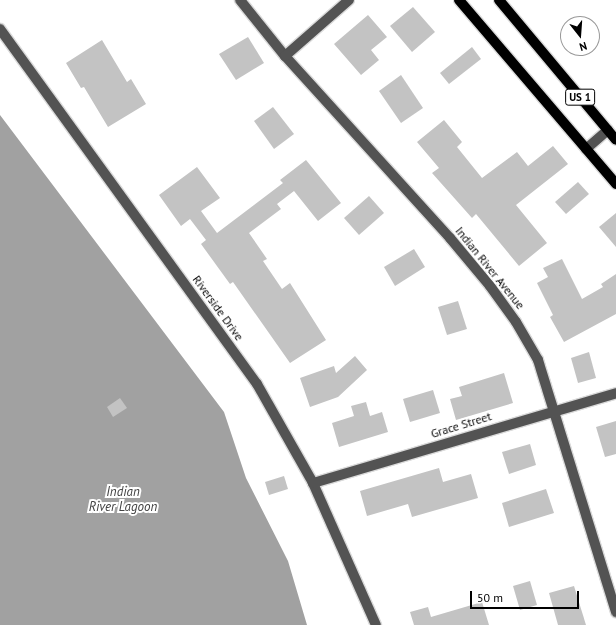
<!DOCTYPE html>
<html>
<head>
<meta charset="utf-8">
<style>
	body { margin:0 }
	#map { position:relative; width:616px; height:625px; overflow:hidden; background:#fff; font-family:"PT Sans",sans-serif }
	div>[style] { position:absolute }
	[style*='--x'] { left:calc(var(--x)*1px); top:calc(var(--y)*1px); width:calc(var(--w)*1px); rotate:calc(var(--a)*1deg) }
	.water>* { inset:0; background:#a1a1a1 }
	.building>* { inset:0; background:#c3c3c3 }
	.roads { filter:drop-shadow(1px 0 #dbdbdb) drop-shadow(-1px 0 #dbdbdb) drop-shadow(0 1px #dbdbdb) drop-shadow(0 -1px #dbdbdb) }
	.minor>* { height:10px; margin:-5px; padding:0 5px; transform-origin:5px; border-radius:5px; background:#535353 }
	.major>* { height:10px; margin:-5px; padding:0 5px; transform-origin:5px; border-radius:5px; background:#000 }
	span { translate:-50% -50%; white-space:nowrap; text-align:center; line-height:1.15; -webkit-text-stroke:4px #fff; paint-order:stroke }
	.shield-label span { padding:1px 3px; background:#fff; border:1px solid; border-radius:3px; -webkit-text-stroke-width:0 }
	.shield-label { font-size:11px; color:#000; font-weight:700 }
	.street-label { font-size:12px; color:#000 }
	.water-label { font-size:13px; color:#424242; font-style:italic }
	.north { position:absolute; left:560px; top:16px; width:40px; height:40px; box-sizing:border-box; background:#fff; border:1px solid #999; border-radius:50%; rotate:163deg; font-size:11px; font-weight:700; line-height:16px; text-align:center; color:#000 }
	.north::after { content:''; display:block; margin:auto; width:14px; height:18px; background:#000; clip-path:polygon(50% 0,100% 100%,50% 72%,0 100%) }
	.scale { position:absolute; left:470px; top:591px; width:109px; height:18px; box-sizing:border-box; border:2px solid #000; border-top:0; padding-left:5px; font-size:12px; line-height:14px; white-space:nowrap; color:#000; -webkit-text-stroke:3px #fff; paint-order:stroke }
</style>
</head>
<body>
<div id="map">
	<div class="water">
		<i style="clip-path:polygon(0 115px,224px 412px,246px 478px,288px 561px,307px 625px,0 625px)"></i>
	</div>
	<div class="building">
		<i style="clip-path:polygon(413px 7px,435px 32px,412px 52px,390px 26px)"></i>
		<i style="clip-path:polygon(368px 15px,387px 37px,371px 50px,379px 60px,361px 75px,334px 44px)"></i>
		<i style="clip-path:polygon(248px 37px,264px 63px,236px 80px,219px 54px)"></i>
		<i style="clip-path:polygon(102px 40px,127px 82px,131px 79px,146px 104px,108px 127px,84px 87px,81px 88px,66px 63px)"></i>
		<i style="clip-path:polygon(472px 47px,481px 59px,449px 84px,440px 73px)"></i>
		<i style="clip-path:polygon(401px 75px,423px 108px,401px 123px,379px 91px)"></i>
		<i style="clip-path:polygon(273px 107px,294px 134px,274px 149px,254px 121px)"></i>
		<i style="clip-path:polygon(444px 120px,462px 142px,457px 147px,482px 178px,517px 152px,528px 166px,553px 146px,568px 164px,516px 205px,547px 243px,519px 266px,476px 214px,472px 218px,432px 173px,439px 168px,417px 142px)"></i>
		<i style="clip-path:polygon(306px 160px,341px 203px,318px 221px,294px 191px,277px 204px,281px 209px,249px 233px,267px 259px,263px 261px,282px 289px,290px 283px,326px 340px,290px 363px,233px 282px,230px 284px,201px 244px,206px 240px,190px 219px,181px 226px,159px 195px,197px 167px,220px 198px,201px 211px,217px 233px,283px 183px,280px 180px)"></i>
		<i style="clip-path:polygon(578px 182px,589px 194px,566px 214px,555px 202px)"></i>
		<i style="clip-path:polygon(369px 196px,384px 213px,359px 235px,344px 218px)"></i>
		<i style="clip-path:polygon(616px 213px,616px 247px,599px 227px)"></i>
		<i style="clip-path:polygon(414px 249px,425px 267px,395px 286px,384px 267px)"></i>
		<i style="clip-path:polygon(562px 259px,582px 299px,603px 287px,601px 284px,616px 274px,616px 314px,564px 342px,550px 317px,553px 315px,537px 283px,548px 277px,543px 268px)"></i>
		<i style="clip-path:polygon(458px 301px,467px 329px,447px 335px,438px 307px)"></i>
		<i style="clip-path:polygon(589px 352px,596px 378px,578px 383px,571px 358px)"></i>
		<i style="clip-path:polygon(355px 356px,367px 370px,338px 397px,310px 407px,300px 378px,334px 366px,336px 373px)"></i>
		<i style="clip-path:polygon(504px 373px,513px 403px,456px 420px,450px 399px,462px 396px,459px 387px)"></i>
		<i style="clip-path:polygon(433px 390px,440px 413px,410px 422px,403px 399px)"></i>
		<i style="clip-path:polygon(120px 398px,127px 408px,113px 417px,107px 407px)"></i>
		<i style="clip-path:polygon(366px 402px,370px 416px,382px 412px,388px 432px,339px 447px,332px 423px,354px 416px,351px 406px)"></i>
		<i style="clip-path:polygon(616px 421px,616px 454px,605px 457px,596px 427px)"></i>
		<i style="clip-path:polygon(530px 444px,536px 465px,509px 474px,502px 452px)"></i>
		<i style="clip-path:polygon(439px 468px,443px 482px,471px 474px,478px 498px,412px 517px,408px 504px,367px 516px,360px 491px)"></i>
		<i style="clip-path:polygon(284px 476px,288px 489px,269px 495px,265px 482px)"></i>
		<i style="clip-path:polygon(546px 489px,554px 513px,509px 527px,502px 503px)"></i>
		<i style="clip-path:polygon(530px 581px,537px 605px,520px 610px,513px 586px)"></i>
		<i style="clip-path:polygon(574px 586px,586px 625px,558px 625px,549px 593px)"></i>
		<i style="clip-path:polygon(482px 602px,489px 625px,414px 625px,410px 612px,428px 607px,431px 617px)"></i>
	</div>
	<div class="roads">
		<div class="minor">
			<i style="--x:240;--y:0;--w:72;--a:51.2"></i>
			<i style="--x:285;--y:56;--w:246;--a:47.8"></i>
			<i style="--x:450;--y:238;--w:62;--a:50.2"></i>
			<i style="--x:490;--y:286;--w:44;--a:54.2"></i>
			<i style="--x:516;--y:322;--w:44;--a:59.9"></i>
			<i style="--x:538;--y:360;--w:264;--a:72.8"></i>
			<i style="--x:0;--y:29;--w:438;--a:54.1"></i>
			<i style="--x:257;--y:384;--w:114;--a:60.5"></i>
			<i style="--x:313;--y:483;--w:155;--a:66.1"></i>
			<i style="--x:285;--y:56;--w:85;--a:-41.2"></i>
			<i style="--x:586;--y:149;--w:29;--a:-41"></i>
			<i style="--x:313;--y:483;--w:316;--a:-16.5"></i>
		</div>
		<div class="major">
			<i style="--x:459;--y:0;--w:242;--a:49.5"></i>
			<i style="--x:499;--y:0;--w:182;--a:50.1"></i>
		</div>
	</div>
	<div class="shield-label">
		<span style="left:580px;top:97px">US 1</span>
	</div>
	<div class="street-label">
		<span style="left:490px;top:268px;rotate:51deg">Indian River Avenue</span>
		<span style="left:218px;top:308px;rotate:54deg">Riverside Drive</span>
		<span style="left:461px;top:425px;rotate:-17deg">Grace Street</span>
	</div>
	<div class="water-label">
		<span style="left:123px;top:500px">Indian<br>River Lagoon</span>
	</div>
	<div class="north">N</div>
	<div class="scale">50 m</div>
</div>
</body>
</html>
